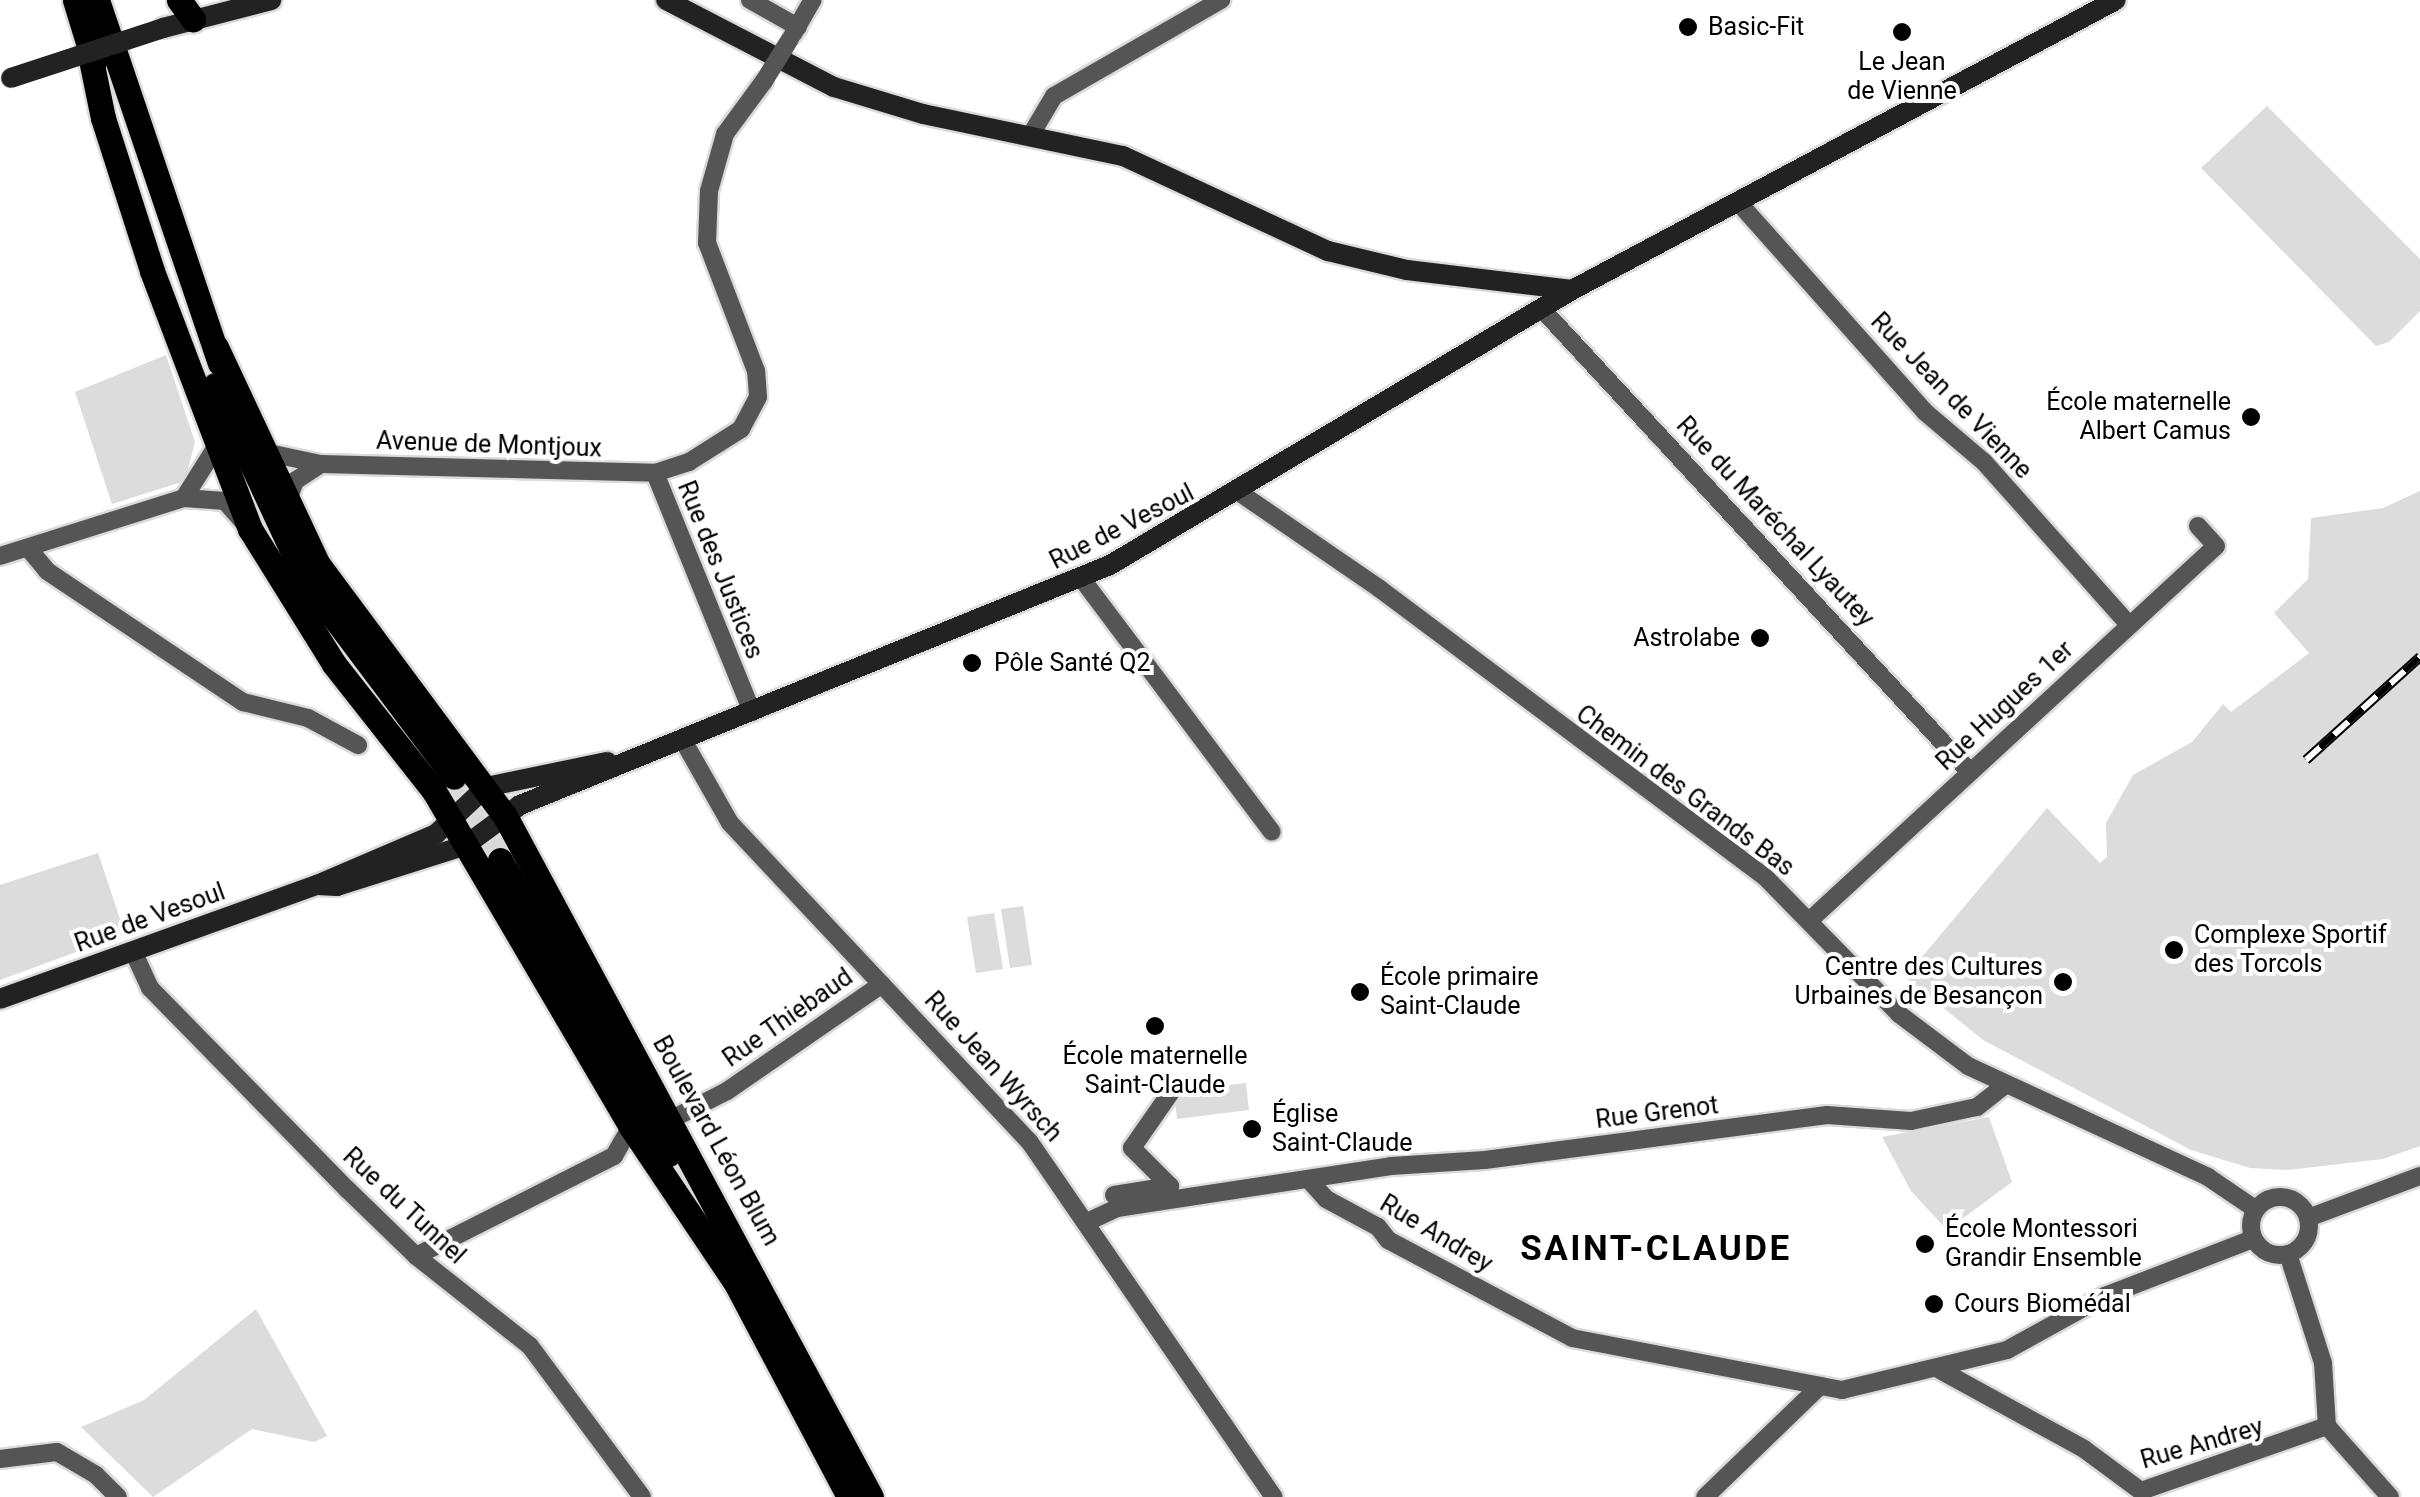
<!DOCTYPE html>
<html>
<head>
<meta charset="utf-8">
<style>
	body { margin:0 }
	#map { position:relative; width:2420px; height:1497px; overflow:hidden; background:#fff; font-family:Roboto,sans-serif }
	div>[style] { position:absolute }
	[style*='--x'] { left:calc(var(--x)*1px); top:calc(var(--y)*1px); width:calc(var(--w)*1px); rotate:calc(var(--a)*1deg) }
	.green>* { inset:0; background:#dcdcdc }
	.primary-tunnel>* { height:25px; margin-top:-12.5px; transform-origin:0; background:repeating-linear-gradient(90deg,#d9d9d9 0 25px,transparent 0 37px) }
	.roads { filter:drop-shadow(2px 0 #dbdbdb) drop-shadow(-2px 0 #dbdbdb) drop-shadow(0 2px #dbdbdb) drop-shadow(0 -2px #dbdbdb) }
	.street>* { height:18px; margin:-9px; padding:0 9px; transform-origin:9px; border-radius:9px; background:#555 }
	.street>.ring { margin:-9px; padding:0; box-sizing:content-box; background:none; border:18px solid #555; border-radius:50% }
	.secondary>* { height:20px; margin:-10px; padding:0 10px; transform-origin:10px; border-radius:10px; background:#222 }
	.primary>* { height:25px; margin:-12.5px; padding:0 12.5px; transform-origin:12.5px; border-radius:12.5px; background:#000 }
	.rail>* { height:10px; margin-top:-5px; transform-origin:0; background:repeating-linear-gradient(90deg,#fff 0 19px,#000 0 38px); box-sizing:border-box; border-block:2px solid #000 }
	.street-bridge>* { height:18px; margin:-9px; padding:0 9px; transform-origin:9px; border-radius:9px; background:#555 }
	.secondary-bridge>* { height:20px; margin:-10px; padding:0 10px; transform-origin:10px; border-radius:10px; background:#222 }
	.dots>* { width:28px; height:28px; translate:-50% -50%; box-sizing:border-box; border:5px solid #fff; border-radius:50% }
	span { translate:-50% -50%; white-space:nowrap; text-align:center; line-height:1.15; -webkit-text-stroke:8px #fff; paint-order:stroke }
	.poi-label { font-size:25px; color:#000 }
	.left { translate:0 -50%; text-align:left }
	.right { translate:-100% -50%; text-align:right }
	.street-label { font-size:25px; color:#000 }
	.district-label { font-size:35px; color:#000; font-weight:700; letter-spacing:2.5px }
</style>
</head>
<body>
<div id="map">
	<div class="green">
		<i style="clip-path:polygon(2267px 106px,2420px 259px,2420px 311px,2389px 342px,2376px 346px,2201px 168px)"></i>
		<i style="clip-path:polygon(166px 355px,195px 442px,185px 481px,112px 504px,75px 392px)"></i>
		<i style="clip-path:polygon(2420px 491px,2420px 1146px,2383px 1159px,2288px 1170px,2250px 1168px,2191px 1150px,1983px 1040px,1905px 977px,2047px 808px,2100px 863px,2107px 857px,2106px 823px,2133px 775px,2192px 742px,2223px 704px,2231px 712px,2309px 653px,2274px 613px,2308px 579px,2311px 518px,2383px 508px)"></i>
		<i style="clip-path:polygon(98px 853px,125px 934px,0 980px,0 885px)"></i>
		<i style="clip-path:polygon(1023px 906px,1032px 965px,1010px 968px,1001px 909px)"></i>
		<i style="clip-path:polygon(994px 913px,1003px 969px,976px 973px,967px 917px)"></i>
		<i style="clip-path:polygon(1246px 1083px,1249px 1110px,1177px 1119px,1174px 1094px,1219px 1087px,1220px 1094px,1229px 1092px,1229px 1085px)"></i>
		<i style="clip-path:polygon(1989px 1117px,2012px 1182px,1947px 1230px,1911px 1191px,1882px 1137px)"></i>
		<i style="clip-path:polygon(256px 1309px,327px 1436px,314px 1442px,252px 1429px,153px 1497px,81px 1427px,144px 1400px)"></i>
	</div>
	<div class="primary-tunnel">
		<i style="--x:454;--y:777;--w:95;--a:61"></i>
	</div>
	<div class="roads">
		<div class="street">
			<i style="--x:750;--y:0;--w:55;--a:29.4"></i>
			<i style="--x:793;--y:34;--w:39;--a:-60"></i>
			<i style="--x:1032;--y:133;--w:43;--a:-59.3"></i>
			<i style="--x:1054;--y:96;--w:193;--a:-29.9"></i>
			<i style="--x:1738;--y:202;--w:281;--a:48.3"></i>
			<i style="--x:1925;--y:412;--w:77;--a:40.3"></i>
			<i style="--x:1984;--y:462;--w:218;--a:48.3"></i>
			<i style="--x:1541;--y:308;--w:632;--a:47.24"></i>
			<i style="--x:216;--y:447;--w:60;--a:122.1"></i>
			<i style="--x:184;--y:498;--w:41;--a:4.2"></i>
			<i style="--x:225;--y:501;--w:28;--a:49"></i>
			<i style="--x:264;--y:452;--w:58;--a:11.9"></i>
			<i style="--x:321;--y:464;--w:31;--a:147"></i>
			<i style="--x:295;--y:481;--w:27;--a:110"></i>
			<i style="--x:321;--y:464;--w:334;--a:1.5"></i>
			<i style="--x:655;--y:473;--w:36;--a:-18"></i>
			<i style="--x:689;--y:462;--w:62;--a:-32.4"></i>
			<i style="--x:741;--y:429;--w:36;--a:-62"></i>
			<i style="--x:758;--y:397;--w:26;--a:-94"></i>
			<i style="--x:756;--y:371;--w:137;--a:-110.9"></i>
			<i style="--x:707;--y:243;--w:52;--a:-87.8"></i>
			<i style="--x:709;--y:191;--w:59;--a:-74.3"></i>
			<i style="--x:725;--y:134;--w:66;--a:-53.7"></i>
			<i style="--x:655;--y:473;--w:258;--a:67.9"></i>
			<i style="--x:1240;--y:493;--w:170;--a:34.4"></i>
			<i style="--x:1380;--y:589;--w:482;--a:36.8"></i>
			<i style="--x:1766;--y:878;--w:190;--a:45.6"></i>
			<i style="--x:1899;--y:1014;--w:86;--a:37"></i>
			<i style="--x:1968;--y:1066;--w:264;--a:24.8"></i>
			<i style="--x:2208;--y:1177;--w:57;--a:34.2"></i>
			<i style="--x:28;--y:548;--w:30;--a:50"></i>
			<i style="--x:47;--y:571;--w:236;--a:33.8"></i>
			<i style="--x:243;--y:702;--w:67;--a:13.8"></i>
			<i style="--x:308;--y:718;--w:57;--a:28.4"></i>
			<i style="--x:0;--y:556;--w:193;--a:-17.5"></i>
			<i style="--x:1082;--y:579;--w:316;--a:53.1"></i>
			<i style="--x:684;--y:742;--w:93;--a:60.4"></i>
			<i style="--x:730;--y:823;--w:436;--a:46.8"></i>
			<i style="--x:1029;--y:1141;--w:432;--a:55.5"></i>
			<i style="--x:1809;--y:921;--w:553;--a:-42.66"></i>
			<i style="--x:2216;--y:546;--w:27;--a:-132"></i>
			<i style="--x:133;--y:951;--w:41;--a:65.3"></i>
			<i style="--x:150;--y:988;--w:283;--a:45.6"></i>
			<i style="--x:348;--y:1190;--w:95;--a:44.1"></i>
			<i style="--x:416;--y:1256;--w:145;--a:38.3"></i>
			<i style="--x:530;--y:1346;--w:188;--a:53.4"></i>
			<i style="--x:670;--y:1120;--w:64;--a:-27"></i>
			<i style="--x:727;--y:1091;--w:188;--a:-34.6"></i>
			<i style="--x:1309;--y:1180;--w:25;--a:48"></i>
			<i style="--x:1326;--y:1199;--w:59;--a:28.3"></i>
			<i style="--x:1378;--y:1227;--w:16;--a:52"></i>
			<i style="--x:1388;--y:1240;--w:208;--a:28"></i>
			<i style="--x:1572;--y:1338;--w:275;--a:10.9"></i>
			<i style="--x:1842;--y:1390;--w:170;--a:-13.6"></i>
			<i style="--x:2007;--y:1350;--w:112;--a:-28.9"></i>
			<i style="--x:2105;--y:1296;--w:159;--a:-21.1"></i>
			<i style="--x:1114;--y:1195;--w:57;--a:-9.1"></i>
			<i style="--x:1170;--y:1186;--w:54;--a:-135"></i>
			<i style="--x:1132;--y:1148;--w:72;--a:-55.2"></i>
			<i class="ring" style="left:2251px;top:1197px;width:40px;height:40px"></i>
			<i style="--x:2308;--y:1218;--w:120;--a:-20.6"></i>
			<i style="--x:1087;--y:1222;--w:33;--a:-25"></i>
			<i style="--x:1117;--y:1208;--w:277;--a:-8.7"></i>
			<i style="--x:1391;--y:1166;--w:94;--a:-3.7"></i>
			<i style="--x:1485;--y:1160;--w:345;--a:-7.5"></i>
			<i style="--x:1827;--y:1115;--w:84;--a:4.1"></i>
			<i style="--x:1911;--y:1121;--w:67;--a:-12"></i>
			<i style="--x:1977;--y:1107;--w:34;--a:-38"></i>
			<i style="--x:2288;--y:1254;--w:114;--a:72.2"></i>
			<i style="--x:2323;--y:1363;--w:63;--a:86.4"></i>
			<i style="--x:2327;--y:1426;--w:95;--a:48.4"></i>
			<i style="--x:416;--y:1256;--w:222;--a:-26.8"></i>
			<i style="--x:614;--y:1156;--w:34;--a:-60"></i>
			<i style="--x:1940;--y:1370;--w:164;--a:28.7"></i>
			<i style="--x:2084;--y:1449;--w:71;--a:36.4"></i>
			<i style="--x:0;--y:1459;--w:57;--a:-7"></i>
			<i style="--x:57;--y:1452;--w:45;--a:30.5"></i>
			<i style="--x:96;--y:1475;--w:31;--a:45"></i>
			<i style="--x:2141;--y:1491;--w:197;--a:-19.3"></i>
			<i style="--x:1705;--y:1497;--w:160;--a:-44"></i>
		</div>
		<div class="secondary">
			<i style="--x:666;--y:0;--w:189;--a:27.4"></i>
			<i style="--x:834;--y:87;--w:93;--a:16.9"></i>
			<i style="--x:923;--y:114;--w:204;--a:11.9"></i>
			<i style="--x:1123;--y:156;--w:226;--a:24.9"></i>
			<i style="--x:1328;--y:251;--w:81;--a:13.5"></i>
			<i style="--x:1407;--y:270;--w:166;--a:6.9"></i>
			<i style="--x:163;--y:28;--w:112;--a:-14.5"></i>
			<i style="--x:317;--y:885;--w:20;--a:3"></i>
			<i style="--x:337;--y:886;--w:135;--a:-17.6"></i>
			<i style="--x:466;--y:845;--w:67;--a:-36.5"></i>
			<i style="--x:520;--y:805;--w:637;--a:-22.14"></i>
			<i style="--x:1110;--y:565;--w:538;--a:-30.76"></i>
			<i style="--x:1572;--y:290;--w:616;--a:-28.06"></i>
			<i style="--x:0;--y:999;--w:337;--a:-19.8"></i>
			<i style="--x:317;--y:885;--w:129;--a:-23.2"></i>
			<i style="--x:436;--y:834;--w:69;--a:-43.2"></i>
			<i style="--x:486;--y:787;--w:124;--a:-11.7"></i>
		</div>
		<div class="primary">
			<i style="--x:75;--y:0;--w:65;--a:73"></i>
			<i style="--x:97;--y:0;--w:383;--a:71.3"></i>
			<i style="--x:179;--y:0;--w:24;--a:54"></i>
			<i style="--x:89;--y:50;--w:69;--a:78.4"></i>
			<i style="--x:103;--y:118;--w:161;--a:72.2"></i>
			<i style="--x:152;--y:271;--w:276;--a:69.2"></i>
			<i style="--x:250;--y:529;--w:159;--a:58.1"></i>
			<i style="--x:334;--y:664;--w:162;--a:51.8"></i>
			<i style="--x:434;--y:791;--w:389;--a:59.6"></i>
			<i style="--x:631;--y:1127;--w:190;--a:56.1"></i>
			<i style="--x:216;--y:347;--w:238;--a:64.9"></i>
			<i style="--x:317;--y:563;--w:315;--a:53.4"></i>
			<i style="--x:505;--y:816;--w:773;--a:61.74"></i>
			<i style="--x:215;--y:385;--w:215;--a:65"></i>
			<i style="--x:306;--y:580;--w:246;--a:53.1"></i>
			<i style="--x:500;--y:860;--w:339;--a:60.3"></i>
			<i style="--x:729;--y:1270;--w:257;--a:62.1"></i>
		</div>
	</div>
	<div class="rail">
		<i style="--x:2306;--y:760;--w:154;--a:-42.1"></i>
	</div>
	<div class="street-bridge">
		<i style="--x:764;--y:81;--w:49;--a:-58.2"></i>
	</div>
	<div class="secondary-bridge">
		<i style="--x:11;--y:78;--w:160;--a:-18.2"></i>
	</div>
	<div class="dots">
		<i style="left:1688px;top:27px;background:#000"></i>
		<i style="left:1902px;top:32px;background:#000"></i>
		<i style="left:2251px;top:417px;background:#000"></i>
		<i style="left:1760px;top:638px;background:#000"></i>
		<i style="left:972px;top:663px;background:#000"></i>
		<i style="left:2174px;top:950px;background:#000"></i>
		<i style="left:2063px;top:982px;background:#000"></i>
		<i style="left:1360px;top:992px;background:#000"></i>
		<i style="left:1155px;top:1026px;background:#000"></i>
		<i style="left:1252px;top:1129px;background:#000"></i>
		<i style="left:1925px;top:1244px;background:#000"></i>
		<i style="left:1934px;top:1304px;background:#000"></i>
	</div>
	<div class="poi-label">
		<span class="left" style="left:1708px;top:27px">Basic-Fit</span>
		<span style="left:1902px;top:77px">Le Jean<br>de Vienne</span>
		<span class="right" style="left:2231px;top:417px">École maternelle<br>Albert Camus</span>
		<span class="right" style="left:1740px;top:638px">Astrolabe</span>
		<span class="left" style="left:994px;top:663px">Pôle Santé Q2</span>
		<span class="left" style="left:2194px;top:950px">Complexe Sportif<br>des Torcols</span>
		<span class="right" style="left:2043px;top:982px">Centre des Cultures<br>Urbaines de Besançon</span>
		<span class="left" style="left:1380px;top:992px">École primaire<br>Saint-Claude</span>
		<span style="left:1155px;top:1071px">École maternelle<br>Saint-Claude</span>
		<span class="left" style="left:1272px;top:1129px">Église<br>Saint-Claude</span>
		<span class="left" style="left:1945px;top:1244px">École Montessori<br>Grandir Ensemble</span>
		<span class="left" style="left:1954px;top:1304px">Cours Biomédal</span>
	</div>
	<div class="street-label">
		<span style="left:1951px;top:396px;rotate:46deg">Rue Jean de Vienne</span>
		<span style="left:489px;top:445px;rotate:2deg">Avenue de Montjoux</span>
		<span style="left:1775px;top:522px;rotate:47deg">Rue du Maréchal Lyautey</span>
		<span style="left:1122px;top:527px;rotate:-27deg">Rue de Vesoul</span>
		<span style="left:720px;top:570px;rotate:68deg">Rue des Justices</span>
		<span style="left:2005px;top:706px;rotate:-43deg">Rue Hugues 1er</span>
		<span style="left:1685px;top:791px;rotate:37deg">Chemin des Grands Bas</span>
		<span style="left:150px;top:918px;rotate:-20deg">Rue de Vesoul</span>
		<span style="left:788px;top:1018px;rotate:-35deg">Rue Thiebaud</span>
		<span style="left:993px;top:1067px;rotate:48deg">Rue Jean Wyrsch</span>
		<span style="left:1657px;top:1113px;rotate:-7deg">Rue Grenot</span>
		<span style="left:716px;top:1141px;rotate:61deg">Boulevard Léon Blum</span>
		<span style="left:404px;top:1206px;rotate:43deg">Rue du Tunnel</span>
		<span style="left:1436px;top:1234px;rotate:31deg">Rue Andrey</span>
		<span style="left:2202px;top:1444px;rotate:-16deg">Rue Andrey</span>
	</div>
	<div class="district-label">
		<span style="left:1656px;top:1249px">SAINT-CLAUDE</span>
	</div>
</div>
</body>
</html>
